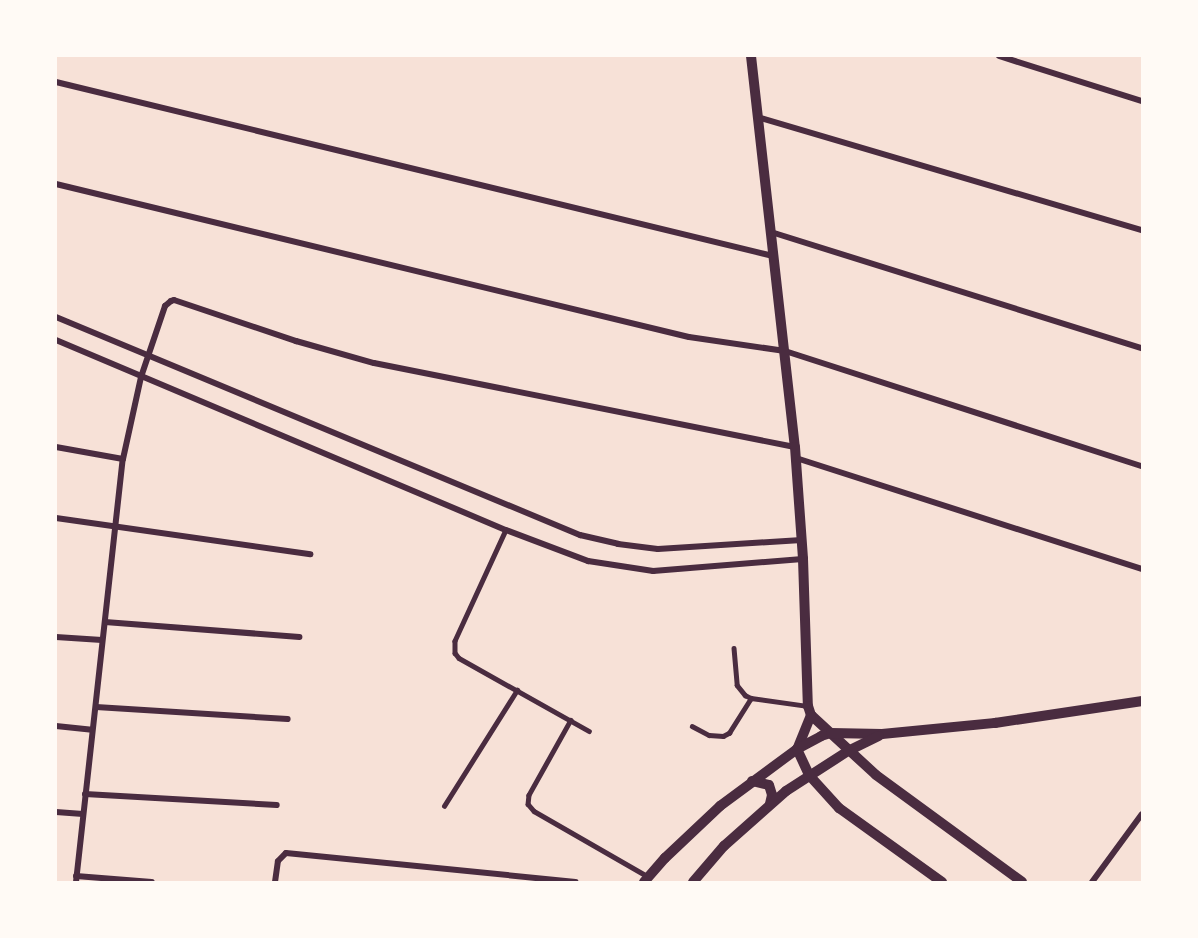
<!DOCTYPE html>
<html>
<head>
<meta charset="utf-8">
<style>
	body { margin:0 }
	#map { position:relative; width:1198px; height:938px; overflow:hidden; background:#f7e1d7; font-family:"Alegreya Sans",sans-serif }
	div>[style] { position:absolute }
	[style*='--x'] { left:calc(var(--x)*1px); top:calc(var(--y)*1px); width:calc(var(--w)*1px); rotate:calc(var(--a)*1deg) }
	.service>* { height:4.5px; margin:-2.25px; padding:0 2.25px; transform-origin:2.25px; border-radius:2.25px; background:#4a2c40 }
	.minor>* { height:6px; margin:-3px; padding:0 3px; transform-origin:3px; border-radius:3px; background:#4a2c40 }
	.tertiary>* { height:10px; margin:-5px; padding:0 5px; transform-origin:5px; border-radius:5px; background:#4a2c40 }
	span { translate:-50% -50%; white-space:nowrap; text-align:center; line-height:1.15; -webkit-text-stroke:6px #fffaf5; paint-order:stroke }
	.frame { position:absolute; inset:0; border:57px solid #fffaf5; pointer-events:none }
</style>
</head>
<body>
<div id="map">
	<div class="service">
		<i style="--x:506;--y:530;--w:122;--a:114.7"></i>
		<i style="--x:455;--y:641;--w:12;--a:90"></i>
		<i style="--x:455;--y:653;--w:6;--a:51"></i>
		<i style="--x:459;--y:658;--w:149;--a:29.3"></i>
		<i style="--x:734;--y:648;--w:37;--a:85"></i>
		<i style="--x:737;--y:685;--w:13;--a:51"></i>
		<i style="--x:745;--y:695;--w:7;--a:27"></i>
		<i style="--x:751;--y:698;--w:58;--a:8"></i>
		<i style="--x:571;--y:720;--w:86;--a:119.2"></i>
		<i style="--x:529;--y:795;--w:9;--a:96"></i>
		<i style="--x:528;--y:804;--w:9;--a:49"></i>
		<i style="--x:534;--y:811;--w:133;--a:29.9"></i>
		<i style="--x:692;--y:726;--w:19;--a:28"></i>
		<i style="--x:709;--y:735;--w:14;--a:4"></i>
		<i style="--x:723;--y:736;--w:7;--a:-27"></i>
		<i style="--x:729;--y:733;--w:41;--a:-57.8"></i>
		<i style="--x:444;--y:806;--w:137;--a:-57.8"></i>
	</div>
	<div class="minor">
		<i style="--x:999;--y:56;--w:150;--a:17.5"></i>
		<i style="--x:56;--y:82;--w:738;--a:13.64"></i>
		<i style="--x:757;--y:117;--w:401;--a:16.4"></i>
		<i style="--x:56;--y:184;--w:651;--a:13.59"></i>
		<i style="--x:689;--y:337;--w:97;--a:8.3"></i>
		<i style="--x:785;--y:351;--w:375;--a:17.9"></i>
		<i style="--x:771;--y:232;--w:389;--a:17.4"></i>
		<i style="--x:56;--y:317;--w:568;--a:22.59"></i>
		<i style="--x:580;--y:535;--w:39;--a:13"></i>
		<i style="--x:618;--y:544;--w:40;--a:7.1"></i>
		<i style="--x:658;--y:549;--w:144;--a:-3.6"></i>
		<i style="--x:56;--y:340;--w:488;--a:22.9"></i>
		<i style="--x:506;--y:530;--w:88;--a:20.7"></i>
		<i style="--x:588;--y:561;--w:66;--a:8.7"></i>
		<i style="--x:653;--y:571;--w:150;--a:-4.6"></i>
		<i style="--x:56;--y:447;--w:68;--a:10.2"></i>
		<i style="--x:796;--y:458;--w:363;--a:17.8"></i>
		<i style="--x:56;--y:518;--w:257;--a:8.1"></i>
		<i style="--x:105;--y:622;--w:195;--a:4.4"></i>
		<i style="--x:56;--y:637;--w:46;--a:3.7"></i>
		<i style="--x:96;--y:707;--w:192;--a:3.6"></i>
		<i style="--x:56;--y:726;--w:36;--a:6"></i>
		<i style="--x:85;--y:794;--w:192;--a:3.3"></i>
		<i style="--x:56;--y:812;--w:27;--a:4"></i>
		<i style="--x:76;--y:876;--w:76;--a:4.5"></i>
		<i style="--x:76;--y:882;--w:426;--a:-83.7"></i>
		<i style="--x:123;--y:459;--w:84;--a:-77.6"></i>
		<i style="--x:141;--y:377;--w:75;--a:-71.3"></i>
		<i style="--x:165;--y:306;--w:8;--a:-40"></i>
		<i style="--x:171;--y:301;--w:3;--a:-18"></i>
		<i style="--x:174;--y:300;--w:129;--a:18.6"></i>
		<i style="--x:296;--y:341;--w:81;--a:15.8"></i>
		<i style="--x:374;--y:363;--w:429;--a:11.3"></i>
		<i style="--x:275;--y:882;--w:21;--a:-82"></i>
		<i style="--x:278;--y:861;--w:11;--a:-45"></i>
		<i style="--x:286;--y:853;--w:291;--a:5.7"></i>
		<i style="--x:1092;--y:882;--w:84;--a:-53.7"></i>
	</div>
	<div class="tertiary">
		<i style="--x:751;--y:56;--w:393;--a:83.6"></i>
		<i style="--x:795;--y:447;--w:112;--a:85.9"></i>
		<i style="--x:803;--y:559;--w:147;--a:88.1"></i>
		<i style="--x:808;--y:706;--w:9;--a:72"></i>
		<i style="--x:811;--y:715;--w:88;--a:42.7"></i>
		<i style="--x:876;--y:775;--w:181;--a:36.2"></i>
		<i style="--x:811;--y:715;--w:37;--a:112"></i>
		<i style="--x:797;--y:749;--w:29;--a:65"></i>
		<i style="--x:809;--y:775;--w:45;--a:47.7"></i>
		<i style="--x:839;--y:808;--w:127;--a:35.7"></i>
		<i style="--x:752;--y:781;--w:17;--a:13"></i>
		<i style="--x:769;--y:785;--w:10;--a:73"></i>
		<i style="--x:772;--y:795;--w:9;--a:103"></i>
		<i style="--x:644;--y:882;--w:32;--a:-49"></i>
		<i style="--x:665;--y:858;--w:76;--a:-43.4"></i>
		<i style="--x:720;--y:806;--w:96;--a:-36.5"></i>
		<i style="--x:797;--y:749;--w:27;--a:-28"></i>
		<i style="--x:821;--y:736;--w:10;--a:-17"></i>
		<i style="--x:831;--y:733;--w:51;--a:1.1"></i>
		<i style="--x:882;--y:734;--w:114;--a:-5.6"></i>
		<i style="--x:995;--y:723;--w:149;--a:-8.5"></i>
		<i style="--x:693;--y:882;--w:48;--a:-49.3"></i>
		<i style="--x:724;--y:846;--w:83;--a:-41.6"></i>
		<i style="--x:786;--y:791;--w:74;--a:-32.8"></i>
		<i style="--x:848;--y:751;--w:34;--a:-26"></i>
	</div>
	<div class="frame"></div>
</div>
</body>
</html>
